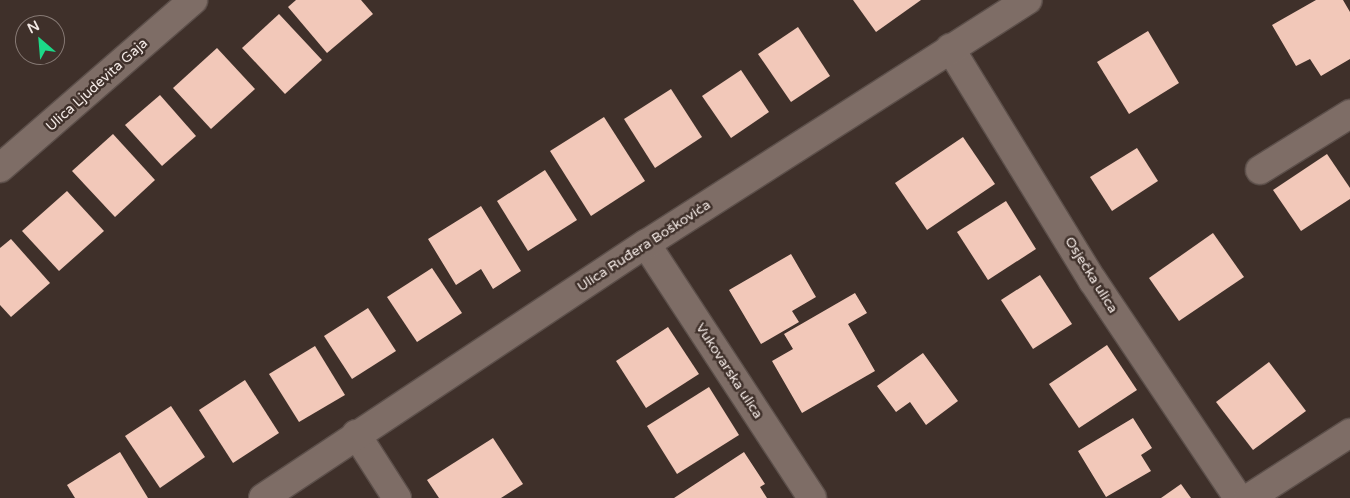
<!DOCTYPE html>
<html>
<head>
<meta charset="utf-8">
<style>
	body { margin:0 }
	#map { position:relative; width:1350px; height:498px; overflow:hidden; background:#3f302a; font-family:"Varela Round",sans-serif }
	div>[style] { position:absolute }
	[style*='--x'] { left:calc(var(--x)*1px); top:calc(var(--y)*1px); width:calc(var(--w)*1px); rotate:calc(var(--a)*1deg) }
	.building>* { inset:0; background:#f2c8b9 }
	.roads { filter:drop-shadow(1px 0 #5c4f4a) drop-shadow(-1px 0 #5c4f4a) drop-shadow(0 1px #5c4f4a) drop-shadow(0 -1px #5c4f4a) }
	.minor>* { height:28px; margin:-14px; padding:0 14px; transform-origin:14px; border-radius:14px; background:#7e6d66 }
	span { translate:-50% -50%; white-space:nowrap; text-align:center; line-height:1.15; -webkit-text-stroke:5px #3f302a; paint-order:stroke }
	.street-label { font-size:14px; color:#f4eae6 }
	.north { position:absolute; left:15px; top:15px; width:50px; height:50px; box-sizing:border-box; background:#3f302a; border:1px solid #877a75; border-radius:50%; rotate:333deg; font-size:14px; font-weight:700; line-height:20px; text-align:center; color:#f4eae6 }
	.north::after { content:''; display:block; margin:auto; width:18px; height:22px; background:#1cd988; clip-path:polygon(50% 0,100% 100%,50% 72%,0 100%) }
</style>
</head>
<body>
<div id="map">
	<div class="building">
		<i style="clip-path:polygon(296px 0,361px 0,373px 14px,327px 53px,288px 7px)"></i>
		<i style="clip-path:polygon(853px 0,921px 0,876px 32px)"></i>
		<i style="clip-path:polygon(1316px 0,1343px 0,1350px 12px,1350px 59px,1321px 76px,1310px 59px,1296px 66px,1272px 25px)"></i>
		<i style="clip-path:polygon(279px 14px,322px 60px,285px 94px,242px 48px)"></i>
		<i style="clip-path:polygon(798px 27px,830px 76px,791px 102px,758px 54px)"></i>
		<i style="clip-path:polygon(1148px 31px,1179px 83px,1129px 114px,1097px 62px)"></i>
		<i style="clip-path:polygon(217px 48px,255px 89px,211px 129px,173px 88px)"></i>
		<i style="clip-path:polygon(741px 70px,769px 112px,731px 138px,702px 96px)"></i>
		<i style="clip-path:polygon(671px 89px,702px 137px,655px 168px,624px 119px)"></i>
		<i style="clip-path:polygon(160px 95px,196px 136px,162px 166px,125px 125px)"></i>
		<i style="clip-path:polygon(604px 117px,645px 181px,591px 216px,550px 151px)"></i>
		<i style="clip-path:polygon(113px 134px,155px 180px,115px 217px,72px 171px)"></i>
		<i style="clip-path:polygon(963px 137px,995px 184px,927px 230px,895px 183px)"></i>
		<i style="clip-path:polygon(1137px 148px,1158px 181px,1112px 211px,1090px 177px)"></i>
		<i style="clip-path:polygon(1327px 154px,1350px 188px,1350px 199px,1301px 231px,1273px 190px)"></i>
		<i style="clip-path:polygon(545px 170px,577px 220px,528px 251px,497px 201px)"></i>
		<i style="clip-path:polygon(67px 191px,104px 231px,59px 271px,22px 231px)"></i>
		<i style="clip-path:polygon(1006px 201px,1036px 249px,988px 280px,957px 232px)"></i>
		<i style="clip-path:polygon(481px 206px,521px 271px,493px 289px,481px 269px,456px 285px,428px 239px)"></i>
		<i style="clip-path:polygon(1213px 233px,1244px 277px,1179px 321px,1149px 278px)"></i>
		<i style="clip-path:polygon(11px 239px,50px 283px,11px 317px,0 305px,0 248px)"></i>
		<i style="clip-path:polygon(791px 254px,816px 297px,792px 311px,799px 322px,761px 344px,729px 290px)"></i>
		<i style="clip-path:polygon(432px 268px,462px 313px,417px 342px,387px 297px)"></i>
		<i style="clip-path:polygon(1040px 275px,1072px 324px,1033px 349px,1001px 300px)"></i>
		<i style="clip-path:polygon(855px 293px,867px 313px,848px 324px,875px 371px,802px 413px,772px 361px,793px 349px,784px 334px)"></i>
		<i style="clip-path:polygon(368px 308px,396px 351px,352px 379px,324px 336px)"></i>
		<i style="clip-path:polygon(668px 327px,699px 374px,646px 408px,616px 361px)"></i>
		<i style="clip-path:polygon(1107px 345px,1137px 390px,1079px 428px,1049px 384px)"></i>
		<i style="clip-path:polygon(315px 346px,345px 395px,299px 422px,269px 374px)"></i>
		<i style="clip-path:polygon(923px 353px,958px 401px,926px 425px,910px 402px,896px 412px,877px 386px)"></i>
		<i style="clip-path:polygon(1269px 362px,1306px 411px,1253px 450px,1216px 402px)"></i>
		<i style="clip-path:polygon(245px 380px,279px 433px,233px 463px,199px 410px)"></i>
		<i style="clip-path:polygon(709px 387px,739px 435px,677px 474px,647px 426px)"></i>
		<i style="clip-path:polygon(171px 406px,205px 457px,160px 488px,125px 436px)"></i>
		<i style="clip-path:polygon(1133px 418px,1152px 448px,1141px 455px,1151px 471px,1106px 497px,1078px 451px)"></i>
		<i style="clip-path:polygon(493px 438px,523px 484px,501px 498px,439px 498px,427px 480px)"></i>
		<i style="clip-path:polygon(120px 452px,148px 498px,75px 498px,67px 485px)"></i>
		<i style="clip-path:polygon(744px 452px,765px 484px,760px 487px,767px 498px,674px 498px)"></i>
		<i style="clip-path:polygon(1181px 484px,1191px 498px,1161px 498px)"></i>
	</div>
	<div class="roads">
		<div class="minor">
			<i style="--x:950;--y:48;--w:273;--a:58.5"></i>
			<i style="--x:1093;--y:281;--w:261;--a:56.2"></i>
			<i style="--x:0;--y:168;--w:256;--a:-41"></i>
			<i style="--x:1260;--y:170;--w:106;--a:-31.9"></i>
			<i style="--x:646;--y:244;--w:303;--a:56.8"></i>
			<i style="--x:356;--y:434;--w:76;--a:57.4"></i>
			<i style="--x:263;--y:498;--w:460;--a:-33.6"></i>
			<i style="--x:646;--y:244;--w:453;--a:-32.6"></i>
			<i style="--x:1249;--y:498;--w:120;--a:-32.8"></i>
		</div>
	</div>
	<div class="street-label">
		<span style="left:97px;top:85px;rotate:-42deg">Ulica Ljudevita Gaja</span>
		<span style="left:644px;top:246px;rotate:-33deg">Ulica Ruđera Boškovića</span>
		<span style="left:1091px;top:275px;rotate:58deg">Osječka ulica</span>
		<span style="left:729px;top:371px;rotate:57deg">Vukovarska ulica</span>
	</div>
	<div class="north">N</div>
</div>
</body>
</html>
